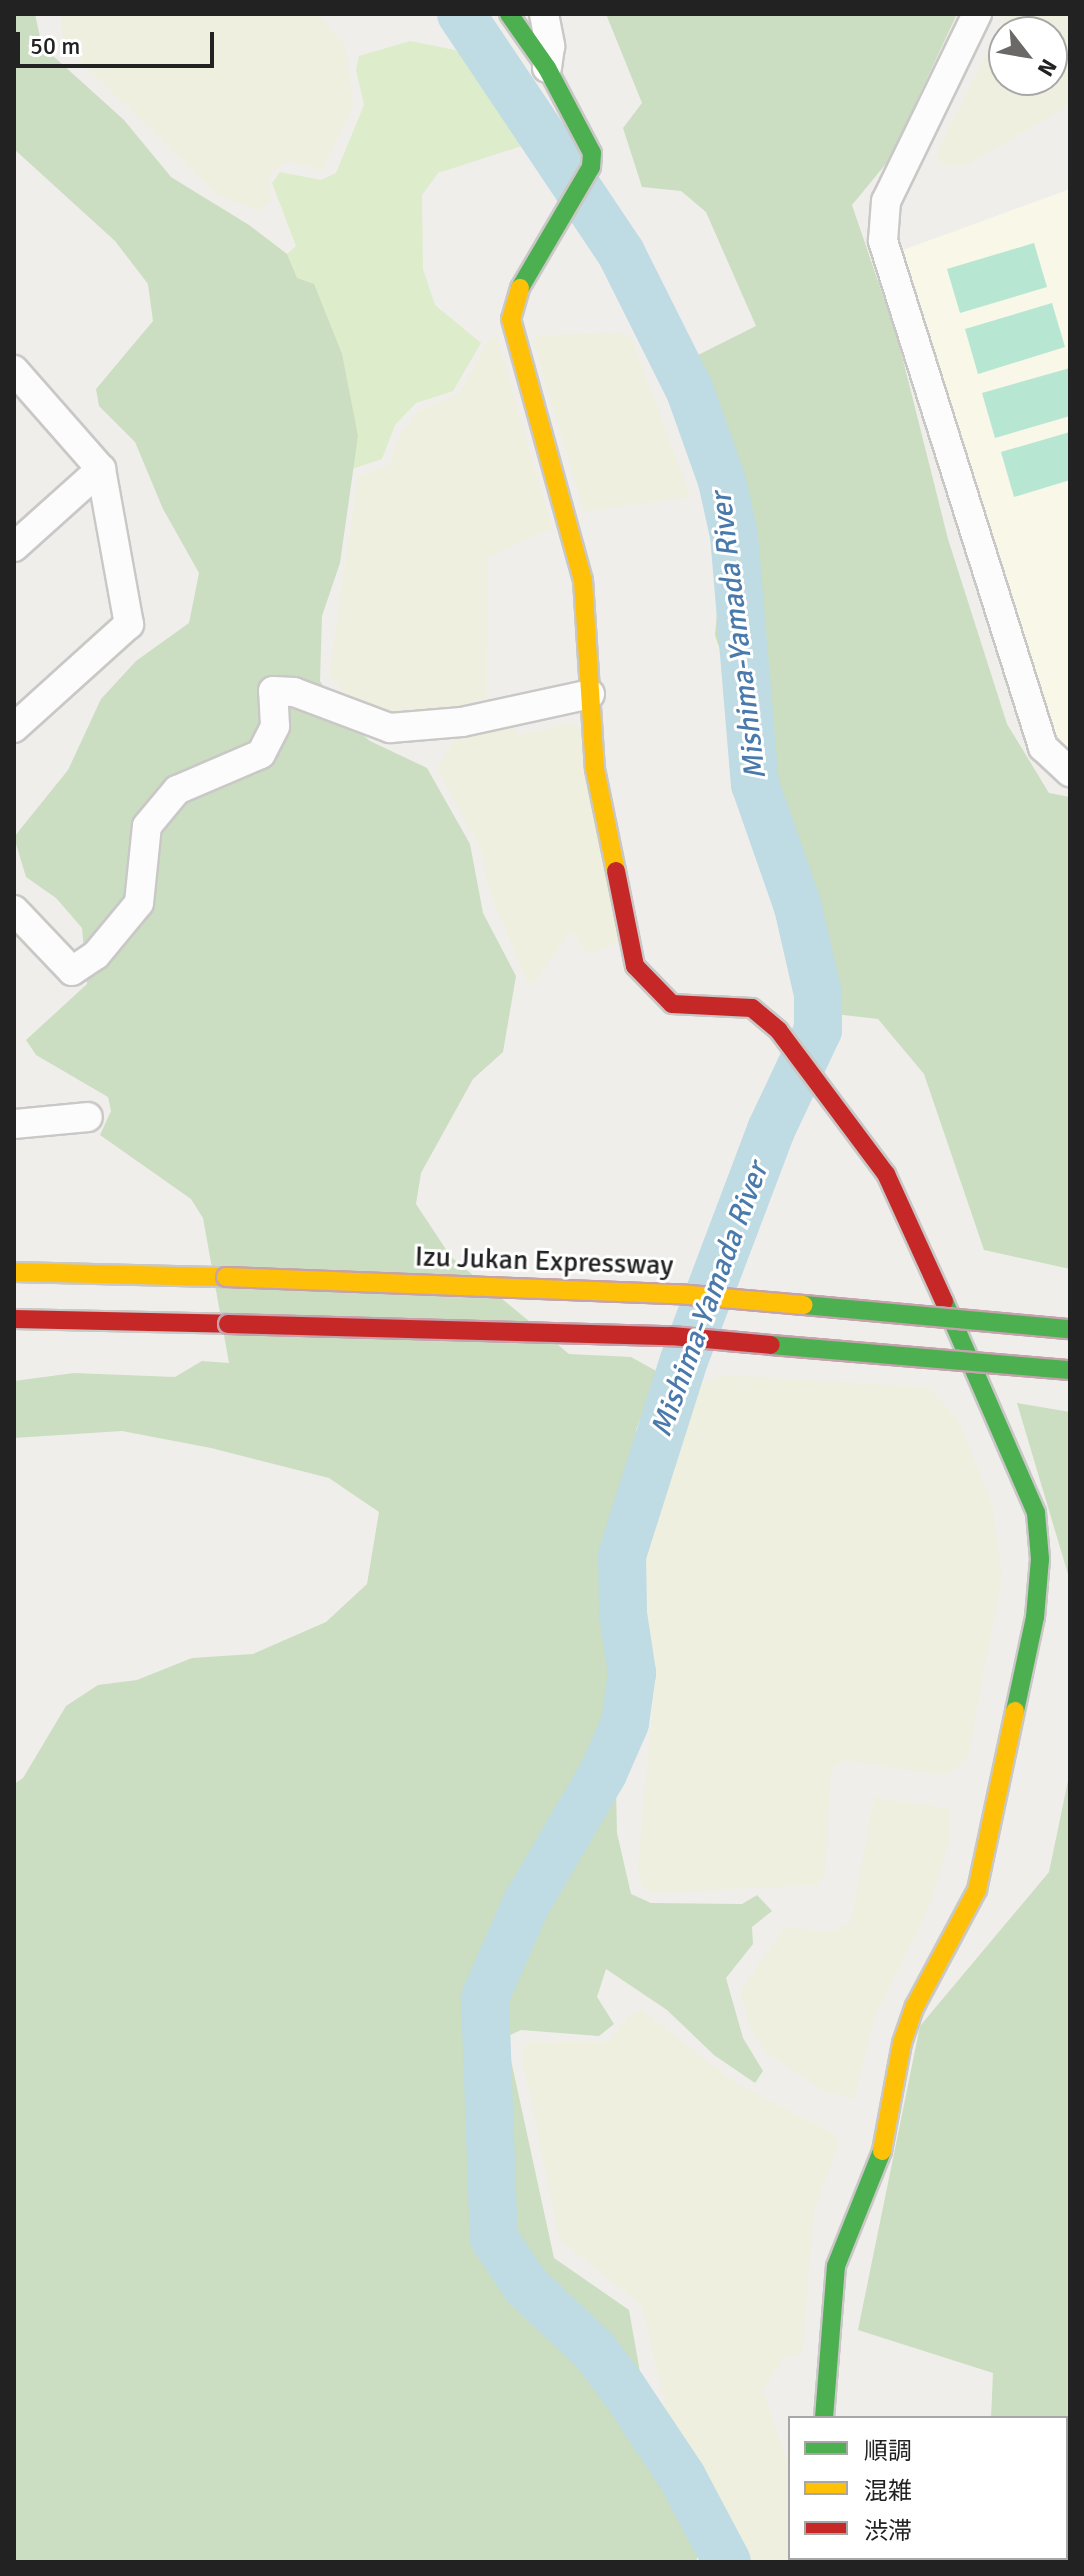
<!DOCTYPE html>
<html>
<head>
<meta charset="utf-8">
<style>
	body { margin:0 }
	#map { position:relative; width:1084px; height:2576px; overflow:hidden; background:#f0eeeb; font-family:Signika,"Noto Sans JP",sans-serif }
	div>[style] { position:absolute }
	[style*='--x'] { left:calc(var(--x)*1px); top:calc(var(--y)*1px); width:calc(var(--w)*1px); rotate:calc(var(--a)*1deg) }
	.education>* { inset:0; background:#f8f7e8 }
	.farmland>* { inset:0; background:#efefdf }
	.grass>* { inset:0; background:#ddeccb }
	.forest>* { inset:0; background:#cbdec1 }
	.pitch>* { inset:0; background:#b7e6d2 }
	.river>* { height:48px; margin:-24px; padding:0 24px; transform-origin:24px; border-radius:24px; background:#bfdbe3 }
	.roads { filter:drop-shadow(2px 0 #c9c8c7) drop-shadow(-2px 0 #c9c8c7) drop-shadow(0 2px #c9c8c7) drop-shadow(0 -2px #c9c8c7) }
	.street>* { height:28px; margin:-14px; padding:0 14px; transform-origin:14px; border-radius:14px; background:#fdfcfc }
	.fast>* { height:18px; margin:-9px; padding:0 9px; transform-origin:9px; border-radius:9px; background:#4caf50 }
	.slow>* { height:18px; margin:-9px; padding:0 9px; transform-origin:9px; border-radius:9px; background:#ffc107 }
	.jam>* { height:18px; margin:-9px; padding:0 9px; transform-origin:9px; border-radius:9px; background:#c62828 }
	.bridges { filter:drop-shadow(2px 0 #c5a2ac) drop-shadow(-2px 0 #c5a2ac) drop-shadow(0 2px #c5a2ac) drop-shadow(0 -2px #c5a2ac) }
	.fast-bridge>* { height:18px; margin:-9px; padding:0 9px; transform-origin:9px; border-radius:9px; background:#4caf50 }
	.slow-bridge>* { height:18px; margin:-9px; padding:0 9px; transform-origin:9px; border-radius:9px; background:#ffc107 }
	.jam-bridge>* { height:18px; margin:-9px; padding:0 9px; transform-origin:9px; border-radius:9px; background:#c62828 }
	span { translate:-50% -50%; white-space:nowrap; text-align:center; line-height:1.15; -webkit-text-stroke:6px #fff; paint-order:stroke }
	.street-label { font-size:28px; color:#222 }
	.water-label { font-size:30px; color:#4a7aab; font-style:italic }
	.frame { position:absolute; inset:0; border:16px solid #222; pointer-events:none }
	.legend { position:absolute; left:788px; top:2416px; width:280px; height:144px; box-sizing:border-box; background:#fff; border:2px solid #a7a7a7; margin:0; padding:10px 14px; list-style:none; font-size:24px; color:#222 }
	.legend li { display:flex; align-items:center; gap:16px; height:40px }
	.legend b { width:40px; border:2px solid #a7a7a7 }
	.north { position:absolute; left:988px; top:16px; width:80px; height:80px; box-sizing:border-box; background:#fff; border:2px solid #a7a7a7; border-radius:50%; rotate:121deg; font-size:22px; font-weight:700; line-height:32px; text-align:center; color:#222 }
	.north::after { content:''; display:block; margin:auto; width:28px; height:36px; background:#6a6968; clip-path:polygon(50% 0,100% 100%,50% 72%,0 100%) }
	.scale { position:absolute; left:16px; top:32px; width:198px; height:36px; box-sizing:border-box; border:4px solid #222; border-top:0; padding-left:10px; font-size:24px; line-height:28px; white-space:nowrap; color:#222; -webkit-text-stroke:6px #fff; paint-order:stroke }
</style>
</head>
<body>
<div id="map">
	<div class="education">
		<i style="clip-path:polygon(1070px 189px,1070px 757px,1045px 717px,903px 250px)"></i>
	</div>
	<div class="farmland">
		<i style="clip-path:polygon(61px 14px,317px 14px,345px 45px,353px 104px,323px 170px,286px 161px,268px 175px,271px 200px,260px 211px,217px 195px,63px 44px)"></i>
		<i style="clip-path:polygon(evenodd,1007px 14px,1070px 14px,1070px 105px,964px 167px,946px 165px,937px 159px,940px 146px,1007px 14px,1052px 32px,1052px 80px,1004px 80px,1004px 32px,1052px 32px)"></i>
		<i style="clip-path:polygon(624px 333px,631px 338px,689px 492px,688px 497px,584px 512px,533px 341px,537px 335px)"></i>
		<i style="clip-path:polygon(497px 337px,552px 528px,488px 557px,487px 698px,404px 720px,350px 699px,329px 675px,358px 477px,389px 465px,400px 434px,418px 411px,459px 394px,489px 339px)"></i>
		<i style="clip-path:polygon(572px 723px,584px 730px,621px 942px,587px 954px,571px 931px,533px 984px,527px 982px,488px 887px,482px 852px,437px 768px,457px 735px,513px 727px,517px 735px)"></i>
		<i style="clip-path:polygon(722px 1375px,928px 1387px,958px 1419px,992px 1505px,1002px 1574px,968px 1757px,952px 1772px,940px 1775px,844px 1760px,831px 1770px,825px 1873px,818px 1885px,653px 1893px,641px 1886px,638px 1866px,654px 1687px,639px 1613px,638px 1569px,682px 1418px,696px 1387px)"></i>
		<i style="clip-path:polygon(874px 1797px,950px 1809px,948px 1845px,930px 1905px,874px 2018px,854px 2099px,823px 2091px,768px 2054px,751px 2031px,740px 1991px,785px 1927px,831px 1932px,851px 1922px)"></i>
		<i style="clip-path:polygon(641px 2009px,734px 2082px,829px 2131px,839px 2143px,814px 2212px,802px 2354px,783px 2358px,763px 2391px,790px 2469px,790px 2558px,803px 2562px,746px 2562px,667px 2414px,642px 2306px,559px 2239px,521px 2052px,529px 2042px,609px 2042px,627px 2017px)"></i>
	</div>
	<div class="grass">
		<i style="clip-path:polygon(410px 41px,455px 50px,483px 74px,525px 145px,438px 173px,422px 195px,423px 269px,435px 305px,481px 343px,453px 391px,416px 403px,395px 425px,382px 459px,352px 469px,358px 436px,287px 254px,296px 246px,272px 183px,280px 172px,321px 180px,336px 173px,364px 105px,356px 70px,359px 56px)"></i>
	</div>
	<div class="forest">
		<i style="clip-path:polygon(14px 14px,35px 14px,42px 46px,124px 120px,171px 177px,249px 225px,287px 254px,297px 278px,314px 284px,342px 354px,358px 436px,340px 563px,322px 616px,320px 681px,343px 718px,370px 741px,427px 768px,470px 844px,483px 913px,516px 976px,503px 1052px,473px 1079px,421px 1173px,416px 1204px,451px 1257px,569px 1354px,631px 1357px,658px 1372px,636px 1430px,635px 1494px,613px 1653px,617px 1833px,631px 1894px,651px 1903px,742px 1904px,757px 1895px,772px 1911px,752px 1927px,753px 1944px,726px 1978px,743px 2038px,763px 2071px,755px 2083px,714px 2055px,667px 2010px,606px 1969px,597px 1997px,614px 2024px,599px 2036px,521px 2030px,506px 2037px,554px 2258px,629px 2310px,655px 2457px,701px 2544px,696px 2562px,14px 2562px,14px 1784px,23px 1778px,66px 1706px,98px 1685px,137px 1680px,192px 1658px,253px 1654px,326px 1622px,367px 1584px,379px 1512px,329px 1478px,211px 1448px,122px 1431px,14px 1438px,14px 1381px,74px 1373px,175px 1377px,202px 1361px,229px 1363px,203px 1218px,191px 1199px,100px 1135px,111px 1111px,108px 1097px,36px 1055px,26px 1040px,87px 984px,82px 928px,56px 898px,26px 877px,14px 837px,68px 770px,101px 699px,136px 661px,189px 623px,199px 573px,163px 509px,135px 442px,99px 406px,96px 389px,153px 321px,148px 284px,115px 241px,14px 149px)"></i>
		<i style="clip-path:polygon(606px 14px,957px 14px,889px 160px,852px 205px,898px 340px,948px 539px,1007px 724px,1049px 793px,1070px 797px,1070px 1269px,984px 1250px,924px 1074px,878px 1019px,835px 1014px,810px 920px,715px 635px,729px 482px,684px 362px,756px 326px,706px 212px,681px 191px,642px 187px,623px 128px,642px 103px)"></i>
		<i style="clip-path:polygon(1017px 1403px,1070px 1412px,1070px 1581px)"></i>
		<i style="clip-path:polygon(1070px 1771px,1070px 2562px,951px 2562px,1066px 2558px,1066px 2418px,991px 2418px,993px 2373px,858px 2330px,920px 2026px,1049px 1872px)"></i>
	</div>
	<div class="pitch">
		<i style="clip-path:polygon(1034px 243px,1047px 287px,960px 313px,947px 269px)"></i>
		<i style="clip-path:polygon(1052px 303px,1065px 347px,978px 374px,965px 329px)"></i>
		<i style="clip-path:polygon(1070px 368px,1070px 416px,995px 438px,982px 393px)"></i>
		<i style="clip-path:polygon(1070px 432px,1070px 480px,1014px 497px,1001px 452px)"></i>
	</div>
	<div class="river">
		<i style="--x:461;--y:14;--w:288;--a:56.2"></i>
		<i style="--x:621;--y:253;--w:154;--a:63.4"></i>
		<i style="--x:690;--y:391;--w:96;--a:70.4"></i>
		<i style="--x:722;--y:481;--w:55;--a:77.5"></i>
		<i style="--x:734;--y:535;--w:250;--a:85.2"></i>
		<i style="--x:755;--y:784;--w:130;--a:70.7"></i>
		<i style="--x:798;--y:907;--w:89;--a:77.1"></i>
		<i style="--x:818;--y:994;--w:36;--a:90"></i>
		<i style="--x:818;--y:1030;--w:110;--a:115.2"></i>
		<i style="--x:771;--y:1130;--w:246;--a:110.7"></i>
		<i style="--x:684;--y:1360;--w:205;--a:107.6"></i>
		<i style="--x:622;--y:1555;--w:59;--a:89"></i>
		<i style="--x:623;--y:1614;--w:60;--a:81.3"></i>
		<i style="--x:632;--y:1673;--w:50;--a:98"></i>
		<i style="--x:625;--y:1723;--w:55;--a:113.7"></i>
		<i style="--x:603;--y:1773;--w:152;--a:120.4"></i>
		<i style="--x:526;--y:1904;--w:103;--a:113.6"></i>
		<i style="--x:485;--y:1998;--w:240;--a:87.9"></i>
		<i style="--x:494;--y:2238;--w:58;--a:56.3"></i>
		<i style="--x:526;--y:2286;--w:93;--a:43.3"></i>
		<i style="--x:594;--y:2350;--w:46;--a:52.9"></i>
		<i style="--x:622;--y:2387;--w:108;--a:56.3"></i>
		<i style="--x:682;--y:2477;--w:96;--a:62.1"></i>
	</div>
	<div class="roads">
		<div class="street">
			<i style="--x:544;--y:14;--w:33;--a:79"></i>
			<i style="--x:550;--y:46;--w:22;--a:98"></i>
			<i style="--x:977;--y:14;--w:208;--a:115.9"></i>
			<i style="--x:886;--y:201;--w:40;--a:94.3"></i>
			<i style="--x:883;--y:241;--w:531;--a:72.45"></i>
			<i style="--x:1043;--y:747;--w:37;--a:43"></i>
			<i style="--x:14;--y:370;--w:132;--a:48.7"></i>
			<i style="--x:101;--y:469;--w:158;--a:79.8"></i>
			<i style="--x:129;--y:624;--w:155;--a:137.9"></i>
			<i style="--x:14;--y:547;--w:117;--a:-41.9"></i>
			<i style="--x:14;--y:910;--w:84;--a:46.4"></i>
			<i style="--x:72;--y:971;--w:29;--a:-34"></i>
			<i style="--x:96;--y:955;--w:67;--a:-50.4"></i>
			<i style="--x:139;--y:903;--w:77;--a:-84.1"></i>
			<i style="--x:147;--y:826;--w:47;--a:-50.2"></i>
			<i style="--x:177;--y:790;--w:91;--a:-23.2"></i>
			<i style="--x:261;--y:754;--w:31;--a:-63"></i>
			<i style="--x:275;--y:726;--w:35;--a:-93"></i>
			<i style="--x:273;--y:691;--w:21;--a:3"></i>
			<i style="--x:294;--y:692;--w:103;--a:20.6"></i>
			<i style="--x:390;--y:728;--w:72;--a:-4.8"></i>
			<i style="--x:462;--y:722;--w:131;--a:-12.3"></i>
			<i style="--x:14;--y:1124;--w:74;--a:-5.4"></i>
			<i style="--x:831;--y:2558;--w:4;--a:90"></i>
		</div>
		<div class="fast">
			<i style="--x:509;--y:14;--w:66;--a:54.9"></i>
			<i style="--x:547;--y:68;--w:96;--a:62.1"></i>
			<i style="--x:592;--y:153;--w:14;--a:94"></i>
			<i style="--x:591;--y:167;--w:140;--a:120.4"></i>
			<i style="--x:944;--y:1301;--w:231;--a:66.5"></i>
			<i style="--x:1036;--y:1513;--w:46;--a:85"></i>
			<i style="--x:1040;--y:1559;--w:58;--a:94.9"></i>
			<i style="--x:1035;--y:1617;--w:96;--a:102"></i>
			<i style="--x:824;--y:2418;--w:152;--a:-85.5"></i>
			<i style="--x:836;--y:2266;--w:124;--a:-68.2"></i>
		</div>
		<div class="slow">
			<i style="--x:520;--y:288;--w:32;--a:106"></i>
			<i style="--x:511;--y:319;--w:271;--a:74.6"></i>
			<i style="--x:583;--y:580;--w:189;--a:86.4"></i>
			<i style="--x:595;--y:769;--w:104;--a:78.4"></i>
			<i style="--x:14;--y:1272;--w:212;--a:1.4"></i>
			<i style="--x:882;--y:2151;--w:110;--a:-79.5"></i>
			<i style="--x:902;--y:2043;--w:39;--a:-71"></i>
			<i style="--x:915;--y:2006;--w:132;--a:-61.9"></i>
			<i style="--x:977;--y:1890;--w:183;--a:-78"></i>
		</div>
		<div class="jam">
			<i style="--x:616;--y:871;--w:97;--a:78.7"></i>
			<i style="--x:635;--y:966;--w:53;--a:45.8"></i>
			<i style="--x:672;--y:1004;--w:80;--a:2.9"></i>
			<i style="--x:752;--y:1008;--w:35;--a:40"></i>
			<i style="--x:779;--y:1031;--w:179;--a:53.2"></i>
			<i style="--x:886;--y:1174;--w:140;--a:65.5"></i>
			<i style="--x:14;--y:1319;--w:214;--a:1.3"></i>
		</div>
	</div>
	<div class="bridges">
		<div class="fast-bridge">
			<i style="--x:804;--y:1305;--w:267;--a:5.2"></i>
			<i style="--x:771;--y:1345;--w:300;--a:4.8"></i>
		</div>
		<div class="slow-bridge">
			<i style="--x:226;--y:1277;--w:452;--a:2.2"></i>
			<i style="--x:678;--y:1294;--w:126;--a:5"></i>
		</div>
		<div class="jam-bridge">
			<i style="--x:228;--y:1324;--w:443;--a:1.6"></i>
			<i style="--x:671;--y:1336;--w:100;--a:5.1"></i>
		</div>
	</div>
	<div class="street-label">
		<span style="left:544px;top:1261px;rotate:2deg">Izu Jukan Expressway</span>
	</div>
	<div class="water-label">
		<span style="left:739px;top:636px;rotate:-97deg">Mishima-Yamada River</span>
		<span style="left:710px;top:1300px;rotate:-70deg">Mishima-Yamada River</span>
	</div>
	<div class="frame"></div>
	<ul class="legend">
	<li><b style="height:10px;background:#4caf50"></b>順調</li>
	<li><b style="height:10px;background:#ffc107"></b>混雑</li>
	<li><b style="height:10px;background:#c62828"></b>渋滞</li>
	</ul>
	<div class="north">N</div>
	<div class="scale">50 m</div>
</div>
</body>
</html>
